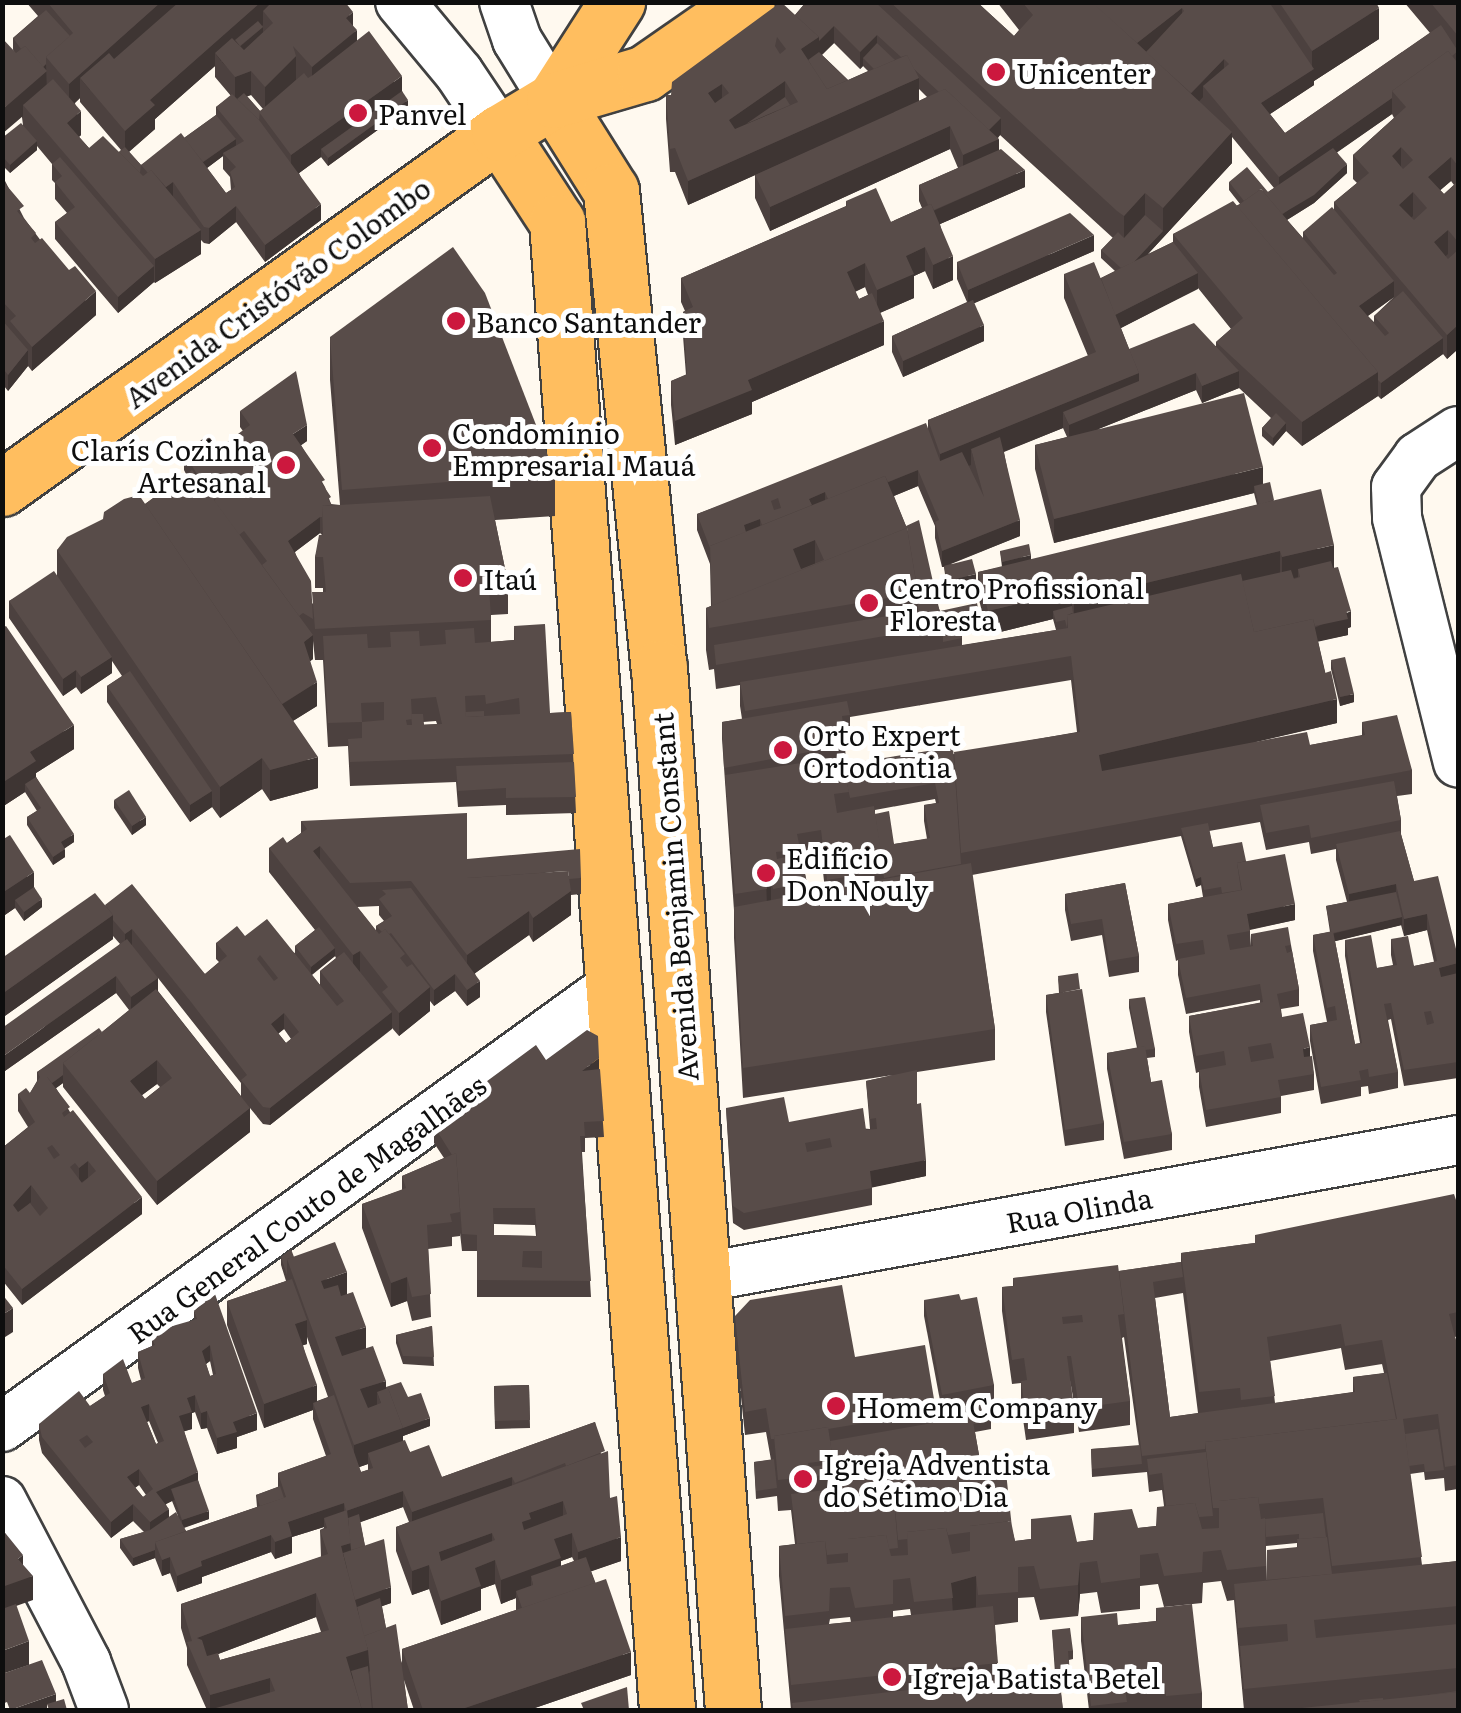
<!DOCTYPE html>
<html>
<head>
<meta charset="utf-8">
<style>
	body { margin:0 }
	#map { position:relative; width:1461px; height:1713px; overflow:hidden; background:#fff9ef; font-family:Literata,serif }
	div>[style] { position:absolute }
	[style*='--x'] { left:calc(var(--x)*1px); top:calc(var(--y)*1px); width:calc(var(--w)*1px); rotate:calc(var(--a)*1deg) }
	.roads { filter:drop-shadow(2px 0 #414141) drop-shadow(-2px 0 #414141) drop-shadow(0 2px #414141) drop-shadow(0 -2px #414141) }
	.minor>* { height:48px; margin:-24px; padding:0 24px; transform-origin:24px; border-radius:24px; background:#fff }
	.major>* { height:55px; margin:-27.5px; padding:0 27.5px; transform-origin:27.5px; border-radius:27.5px; background:#ffbe5f }
	.wall>* { inset:0; background:#4c413f }
	.shaded-wall>* { inset:0; background:#3e3533 }
	.building>* { inset:0; background:#584c49 }
	.dots>* { width:28px; height:28px; translate:-50% -50%; box-sizing:border-box; border:5px solid #fff; border-radius:50% }
	span { translate:-50% -50%; white-space:nowrap; text-align:center; line-height:1.15; -webkit-text-stroke:10px #fff; paint-order:stroke }
	.poi-label { font-size:28px; color:#0e0e0e }
	.left { translate:0 -50%; text-align:left }
	.right { translate:-100% -50%; text-align:right }
	.street-label { font-size:28px; color:#0e0e0e }
	.frame { position:absolute; inset:0; border:5px solid #0e0e0e; pointer-events:none }
</style>
</head>
<body>
<div id="map">
	<div class="roads">
		<div class="minor">
			<i style="--x:400;--y:2;--w:92;--a:50.3"></i>
			<i style="--x:459;--y:73;--w:72;--a:56.3"></i>
			<i style="--x:504;--y:2;--w:40;--a:71.1"></i>
			<i style="--x:517;--y:40;--w:70;--a:58.3"></i>
			<i style="--x:1458;--y:431;--w:48;--a:147"></i>
			<i style="--x:1418;--y:457;--w:37;--a:126"></i>
			<i style="--x:1396;--y:487;--w:31;--a:88"></i>
			<i style="--x:1397;--y:518;--w:252;--a:76"></i>
			<i style="--x:699;--y:1278;--w:771;--a:-10.3"></i>
			<i style="--x:2;--y:1427;--w:750;--a:-35.83"></i>
			<i style="--x:2;--y:1501;--w:182;--a:62.4"></i>
			<i style="--x:86;--y:1662;--w:51;--a:69.4"></i>
		</div>
		<div class="major">
			<i style="--x:554;--y:100;--w:107;--a:57.9"></i>
			<i style="--x:611;--y:191;--w:479;--a:84.3"></i>
			<i style="--x:659;--y:668;--w:1045;--a:85.94"></i>
			<i style="--x:554;--y:100;--w:117;--a:-57.3"></i>
			<i style="--x:499;--y:133;--w:106;--a:56.9"></i>
			<i style="--x:557;--y:222;--w:1492;--a:85.77"></i>
			<i style="--x:2;--y:488;--w:611;--a:-35.54"></i>
			<i style="--x:499;--y:133;--w:64;--a:-31"></i>
			<i style="--x:554;--y:100;--w:95;--a:-16.5"></i>
			<i style="--x:645;--y:73;--w:124;--a:-34.8"></i>
		</div>
	</div>
	<div class="wall">
		<i style="clip-path:polygon(evenodd,26px 2px,345px 2px,357px 41px,402px 91px,408px 108px,328px 166px,321px 157px,299px 173px,321px 220px,265px 262px,236px 222px,209px 244px,204px 243px,201px 240px,201px 254px,155px 283px,154px 282px,118px 313px,55px 239px,55px 222px,67px 213px,55px 199px,55px 183px,52px 180px,52px 164px,37px 146px,37px 150px,10px 173px,2px 165px,2px 138px,23px 125px,13px 49px,13px 38px,38px 16px,26px 2px,215px 66px,215px 77px,231px 96px,216px 107px,216px 115px,184px 138px,141px 165px,129px 152px,155px 129px,155px 119px,215px 66px,26px 2px,251px 95px,263px 109px,260px 111px,247px 96px,251px 95px,26px 2px,80px 98px,80px 102px,121px 150px,119px 152px,89px 148px,79px 137px,81px 135px,75px 103px,80px 98px,26px 2px,223px 156px,223px 169px,230px 177px,231px 190px,226px 193px,207px 168px,223px 156px)"></i>
		<i style="clip-path:polygon(evenodd,806px 2px,977px 2px,1014px 36px,1019px 30px,997px 2px,1376px 2px,1379px 39px,1314px 81px,1314px 85px,1270px 114px,1285px 133px,1430px 33px,1404px 2px,1458px 2px,1458px 349px,1447px 359px,1443px 354px,1381px 399px,1378px 396px,1302px 446px,1286px 431px,1273px 446px,1262px 436px,1262px 428px,1271px 418px,1239px 388px,1202px 403px,1196px 390px,1098px 429px,1263px 484px,1274px 501px,1334px 568px,1351px 627px,1348px 628px,1348px 635px,1318px 641px,1337px 723px,1254px 742px,1310px 745px,1362px 735px,1362px 722px,1412px 770px,1412px 794px,1397px 796px,1401px 820px,1401px 834px,1414px 881px,1458px 957px,1458px 1078px,1404px 1086px,1391px 1019px,1388px 1020px,1398px 1072px,1398px 1088px,1369px 1094px,1368px 1086px,1361px 1087px,1361px 1096px,1321px 1104px,1310px 1041px,1310px 1025px,1327px 1022px,1313px 951px,1313px 935px,1330px 932px,1326px 906px,1347px 902px,1336px 860px,1336px 849px,1311px 854px,1309px 842px,1266px 850px,1260px 822px,1209px 831px,1213px 847px,1246px 861px,1295px 920px,1250px 930px,1250px 946px,1251px 934px,1291px 945px,1299px 989px,1299px 1006px,1281px 1009px,1282px 1017px,1310px 1057px,1314px 1074px,1314px 1090px,1281px 1096px,1281px 1113px,1206px 1127px,1199px 1087px,1199px 1072px,1196px 1073px,1189px 1032px,1189px 1016px,1260px 1003px,1260px 1000px,1186px 1014px,1178px 975px,1178px 960px,1176px 961px,1168px 920px,1168px 904px,1203px 897px,1201px 885px,1196px 887px,1181px 836px,972px 875px,995px 1029px,995px 1060px,917px 1072px,917px 1104px,926px 1176px,872px 1187px,872px 1205px,744px 1230px,733px 1223px,726px 1108px,789px 1122px,870px 1129px,866px 1081px,893px 1075px,743px 1098px,734px 938px,734px 910px,722px 739px,722px 722px,742px 719px,740px 706px,740px 685px,716px 689px,714px 669px,709px 670px,706px 650px,706px 608px,711px 606px,710px 564px,697px 530px,697px 514px,928px 429px,928px 420px,1088px 356px,1064px 298px,1064px 274px,1101px 278px,1115px 271px,1101px 258px,1101px 250px,1113px 238px,1000px 135px,998px 138px,999px 150px,1025px 187px,940px 224px,953px 280px,933px 289px,925px 271px,914px 276px,914px 298px,880px 313px,884px 345px,752px 402px,752px 414px,675px 445px,671px 405px,671px 381px,686px 375px,683px 336px,683px 312px,685px 311px,681px 302px,681px 278px,846px 206px,846px 201px,891px 222px,922px 208px,919px 201px,919px 185px,958px 168px,950px 149px,770px 231px,755px 198px,755px 175px,688px 205px,675px 172px,670px 172px,666px 119px,666px 95px,671px 95px,795px 15px,806px 2px,834px 43px,860px 69px,863px 66px,868px 71px,848px 80px,822px 55px,834px 43px,806px 2px,919px 89px,927px 97px,919px 101px,919px 89px,806px 2px,1392px 114px,1394px 118px,1353px 155px,1353px 179px,1357px 183px,1334px 202px,1334px 210px,1303px 232px,1303px 238px,1287px 220px,1314px 203px,1347px 173px,1337px 152px,1392px 114px,806px 2px,1232px 137px,1274px 188px,1268px 192px,1229px 182px,1229px 190px,1240px 204px,1173px 234px,1173px 242px,1148px 254px,1232px 163px,1232px 137px,806px 2px,1451px 181px,1454px 185px,1444px 194px,1440px 190px,1451px 181px,806px 2px,865px 287px,868px 295px,859px 299px,855px 292px,865px 287px,806px 2px,1198px 288px,1231px 329px,1216px 342px,1216px 346px,1129px 349px,1121px 328px,1198px 288px,806px 2px,1394px 297px,1374px 316px,1374px 322px,1368px 316px,1394px 297px,806px 2px,1063px 428px,1067px 437px,1035px 445px,1035px 469px,1054px 543px,1254px 493px,1257px 505px,1031px 560px,1000px 551px,1002px 567px,978px 572px,978px 596px,988px 635px,1053px 619px,1056px 630px,962px 645px,962px 636px,981px 631px,940px 611px,894px 496px,918px 486px,935px 526px,935px 538px,942px 567px,944px 567px,947px 589px,976px 582px,951px 564px,1020px 536px,1004px 452px,1063px 428px,806px 2px,1071px 680px,1077px 732px,954px 754px,809px 774px,808px 768px,846px 761px,844px 732px,850px 731px,850px 717px,1071px 680px,806px 2px,935px 799px,936px 803px,924px 805px,924px 821px,927px 839px,894px 844px,875px 814px,875px 810px,935px 799px,806px 2px,821px 854px,825px 890px,807px 893px,807px 883px,801px 857px,821px 854px,806px 2px,1401px 925px,1404px 936px,1427px 930px,1434px 962px,1414px 966px,1391px 939px,1391px 955px,1393px 965px,1377px 968px,1345px 940px,1345px 956px,1360px 1043px,1355px 1044px,1335px 941px,1401px 925px)"></i>
		<i style="clip-path:polygon(2px 175px,24px 218px,96px 315px,32px 371px,28px 366px,8px 391px,4px 386px,2px 388px)"></i>
		<i style="clip-path:polygon(1094px 251px,974px 303px,984px 341px,903px 377px,892px 352px,892px 336px,967px 302px,957px 279px,957px 262px)"></i>
		<i style="clip-path:polygon(evenodd,330px 337px,555px 474px,555px 516px,495px 520px,508px 583px,508px 614px,491px 615px,491px 642px,514px 640px,514px 626px,550px 713px,571px 712px,576px 813px,506px 815px,506px 805px,458px 807px,456px 782px,350px 786px,348px 746px,328px 747px,323px 660px,315px 660px,313px 641px,313px 659px,310px 661px,317px 706px,293px 721px,318px 788px,270px 801px,262px 789px,220px 818px,212px 807px,190px 822px,107px 702px,107px 686px,122px 676px,112px 661px,112px 673px,81px 694px,76px 687px,63px 696px,9px 618px,9px 601px,57px 576px,57px 550px,145px 504px,186px 474px,184px 470px,184px 453px,218px 449px,243px 431px,240px 427px,240px 411px,307px 441px,301px 445px,325px 487px,331px 504px,340px 505px,330px 380px,330px 337px,320px 533px,322px 535px,315px 557px,315px 588px,323px 588px,323px 592px,312px 604px,295px 552px,320px 533px,330px 337px,436px 721px,437px 724px,424px 725px,423px 722px,436px 721px)"></i>
		<i style="clip-path:polygon(3px 628px,74px 749px,36px 773px,36px 777px,74px 842px,64px 848px,65px 857px,53px 865px,27px 825px,27px 817px,37px 811px,25px 792px,2px 807px)"></i>
		<i style="clip-path:polygon(1331px 660px,1354px 702px,1340px 706px,1331px 669px)"></i>
		<i style="clip-path:polygon(114px 800px,146px 825px,132px 835px,114px 808px)"></i>
		<i style="clip-path:polygon(evenodd,301px 821px,467px 859px,581px 878px,581px 894px,571px 895px,571px 915px,533px 942px,529px 935px,475px 973px,480px 997px,467px 1006px,455px 991px,434px 1006px,430px 1001px,430px 1011px,399px 1036px,392px 1028px,270px 1125px,263px 1124px,250px 1108px,250px 1132px,157px 1205px,63px 1087px,63px 1083px,56px 1088px,70px 1112px,142px 1214px,22px 1305px,2px 1280px,2px 1148px,28px 1127px,18px 1111px,18px 1094px,30px 1093px,37px 1081px,37px 1072px,102px 1032px,129px 1010px,116px 993px,2px 1073px,120px 944px,113px 936px,113px 939px,2px 1018px,2px 958px,105px 905px,205px 974px,219px 962px,216px 959px,216px 943px,245px 936px,295px 953px,295px 946px,315px 930px,269px 872px,269px 848px,287px 843px,301px 833px,301px 821px,379px 906px,379px 915px,384px 921px,376px 926px,376px 931px,357px 907px,379px 906px,301px 821px,335px 956px,336px 958px,320px 971px,320px 985px,312px 975px,335px 956px,301px 821px,158px 978px,241px 1083px,241px 1096px,158px 991px,158px 978px,301px 821px,284px 1029px,291px 1039px,286px 1043px,278px 1033px,284px 1029px,301px 821px,157px 1084px,160px 1087px,145px 1099px,142px 1095px,157px 1084px)"></i>
		<i style="clip-path:polygon(2px 840px,34px 887px,42px 907px,24px 921px,15px 908px,2px 917px)"></i>
		<i style="clip-path:polygon(1125px 883px,1139px 956px,1139px 972px,1109px 977px,1102px 935px,1071px 941px,1065px 910px,1065px 894px)"></i>
		<i style="clip-path:polygon(1058px 976px,1104px 1123px,1104px 1140px,1065px 1146px,1046px 1012px,1046px 995px,1059px 993px)"></i>
		<i style="clip-path:polygon(1129px 999px,1155px 1049px,1155px 1057px,1147px 1058px,1151px 1082px,1172px 1134px,1172px 1150px,1124px 1159px,1107px 1069px,1107px 1053px,1137px 1048px,1129px 1008px)"></i>
		<i style="clip-path:polygon(evenodd,546px 1060px,599px 1069px,604px 1137px,585px 1138px,585px 1152px,582px 1152px,591px 1297px,477px 1297px,477px 1251px,462px 1251px,460px 1233px,460px 1236px,452px 1237px,452px 1246px,428px 1249px,431px 1317px,412px 1321px,407px 1301px,391px 1307px,362px 1228px,362px 1204px,402px 1190px,402px 1176px,444px 1158px,434px 1143px,434px 1126px,456px 1111px,456px 1104px,546px 1060px,494px 1224px,535px 1225px,536px 1236px,494px 1235px,494px 1224px)"></i>
		<i style="clip-path:polygon(evenodd,1458px 1202px,1458px 1336px,1455px 1337px,1458px 1348px,1458px 1489px,1445px 1491px,1444px 1478px,1425px 1480px,1424px 1472px,1410px 1474px,1422px 1565px,1458px 1561px,1458px 1710px,1244px 1710px,1234px 1600px,1227px 1601px,1221px 1581px,1203px 1583px,1202px 1603px,1164px 1607px,1158px 1584px,1140px 1586px,1140px 1609px,1101px 1613px,1097px 1592px,1080px 1594px,1078px 1616px,1040px 1620px,1034px 1597px,1018px 1598px,1018px 1622px,995px 1625px,998px 1680px,1055px 1673px,1052px 1630px,1073px 1651px,1073px 1659px,1069px 1660px,1070px 1685px,1060px 1686px,1063px 1710px,791px 1710px,779px 1576px,779px 1546px,795px 1544px,791px 1510px,778px 1511px,777px 1496px,756px 1499px,754px 1462px,771px 1460px,766px 1432px,745px 1435px,735px 1340px,735px 1316px,855px 1357px,936px 1411px,936px 1422px,939px 1422px,938px 1412px,991px 1421px,991px 1429px,975px 1432px,981px 1466px,1012px 1530px,1015px 1541px,1031px 1539px,1046px 1518px,1077px 1542px,1093px 1540px,1138px 1528px,1156px 1526px,1164px 1506px,1162px 1490px,1149px 1492px,1147px 1472px,1092px 1477px,1091px 1449px,1139px 1446px,1124px 1337px,1122px 1338px,1130px 1401px,1130px 1425px,1079px 1432px,1070px 1380px,1074px 1409px,1074px 1433px,1026px 1440px,1021px 1405px,1021px 1383px,1012px 1384px,1002px 1311px,1002px 1287px,1013px 1286px,1013px 1278px,1119px 1271px,1181px 1262px,1181px 1253px,1255px 1243px,1458px 1202px,1183px 1293px,1198px 1413px,1170px 1417px,1155px 1298px,1183px 1293px,1458px 1202px,1341px 1348px,1345px 1370px,1382px 1364px,1384px 1373px,1353px 1377px,1353px 1392px,1275px 1403px,1270px 1361px,1341px 1348px,1458px 1202px,1297px 1543px,1297px 1547px,1266px 1580px,1266px 1546px,1297px 1543px,1458px 1202px,910px 1609px,911px 1615px,893px 1617px,893px 1611px,910px 1609px,1458px 1202px,850px 1617px,851px 1622px,829px 1624px,830px 1619px,850px 1617px)"></i>
		<i style="clip-path:polygon(evenodd,281px 1257px,294px 1257px,347px 1294px,366px 1348px,386px 1387px,408px 1397px,430px 1426px,403px 1436px,403px 1440px,410px 1452px,442px 1477px,595px 1422px,621px 1561px,591px 1571px,631px 1675px,529px 1710px,414px 1710px,404px 1680px,408px 1710px,207px 1710px,187px 1665px,187px 1648px,181px 1628px,181px 1604px,321px 1557px,320px 1530px,324px 1528px,324px 1527px,292px 1537px,292px 1553px,275px 1559px,271px 1552px,202px 1577px,202px 1583px,177px 1592px,170px 1573px,162px 1576px,155px 1558px,133px 1566px,120px 1548px,120px 1539px,144px 1532px,133px 1521px,111px 1538px,42px 1453px,39px 1440px,39px 1424px,90px 1406px,105px 1396px,103px 1390px,103px 1374px,132px 1383px,141px 1380px,138px 1368px,138px 1352px,152px 1346px,152px 1339px,194px 1320px,194px 1310px,257px 1430px,237px 1437px,237px 1448px,217px 1454px,207px 1428px,201px 1429px,195px 1412px,192px 1413px,192px 1429px,184px 1431px,209px 1519px,184px 1528px,186px 1531px,257px 1507px,256px 1495px,278px 1487px,278px 1473px,326px 1456px,313px 1419px,313px 1410px,264px 1428px,227px 1325px,227px 1301px,286px 1281px,281px 1265px,281px 1257px,307px 1337px,328px 1397px,317px 1401px,303px 1345px,307px 1344px,307px 1337px,281px 1257px,210px 1361px,213px 1375px,210px 1376px,206px 1364px,210px 1361px,281px 1257px,149px 1421px,158px 1443px,156px 1444px,147px 1422px,149px 1421px,281px 1257px,368px 1464px,368px 1470px,361px 1472px,359px 1467px,368px 1464px,281px 1257px,139px 1485px,146px 1495px,143px 1497px,135px 1488px,139px 1485px,281px 1257px,172px 1501px,178px 1516px,169px 1517px,166px 1504px,172px 1501px,281px 1257px,403px 1507px,409px 1522px,396px 1527px,396px 1551px,412px 1595px,429px 1589px,441px 1625px,481px 1610px,481px 1589px,495px 1584px,501px 1604px,516px 1598px,516px 1610px,402px 1649px,402px 1663px,386px 1628px,382px 1606px,391px 1603px,365px 1546px,360px 1522px,403px 1507px,281px 1257px,572px 1557px,574px 1561px,561px 1566px,561px 1561px,572px 1557px,281px 1257px,316px 1617px,321px 1632px,220px 1660px,218px 1654px,316px 1617px)"></i>
		<i style="clip-path:polygon(924px 1300px,994px 1385px,994px 1401px,942px 1411px,924px 1316px)"></i>
		<i style="clip-path:polygon(432px 1326px,434px 1366px,403px 1364px,396px 1343px,396px 1335px)"></i>
		<i style="clip-path:polygon(529px 1385px,530px 1428px,495px 1429px,494px 1386px)"></i>
		<i style="clip-path:polygon(1156px 1608px,1202px 1693px,1202px 1710px,1165px 1710px,1165px 1709px,1147px 1710px,1089px 1710px,1081px 1641px,1081px 1617px,1118px 1625px,1156px 1621px)"></i>
	</div>
	<div class="shaded-wall">
		<i style="clip-path:polygon(161px 2px,188px 2px,90px 90px,80px 78px,80px 98px,69px 108px,69px 84px)"></i>
		<i style="clip-path:polygon(261px 2px,271px 2px,271px 17px,263px 11px,263px 25px,221px 61px,215px 53px,215px 66px,155px 119px,155px 129px,125px 155px,125px 131px,150px 100px)"></i>
		<i style="clip-path:polygon(1182px 8px,1182px 24px,1128px 66px,1128px 50px)"></i>
		<i style="clip-path:polygon(1379px 8px,1379px 39px,1314px 81px,1314px 85px,1261px 120px,1261px 103px,1312px 70px,1312px 51px)"></i>
		<i style="clip-path:polygon(353px 12px,353px 33px,357px 30px,357px 54px,312px 91px,312px 67px,346px 18px)"></i>
		<i style="clip-path:polygon(834px 26px,834px 43px,804px 71px,801px 49px)"></i>
		<i style="clip-path:polygon(263px 27px,263px 35px,227px 67px,222px 62px)"></i>
		<i style="clip-path:polygon(877px 35px,877px 52px,863px 58px,863px 66px,860px 69px,860px 52px)"></i>
		<i style="clip-path:polygon(296px 56px,296px 80px,265px 111px,265px 87px)"></i>
		<i style="clip-path:polygon(1224px 59px,1224px 75px,1203px 86px,1203px 97px,1184px 118px,1184px 101px)"></i>
		<i style="clip-path:polygon(46px 64px,47px 95px,23px 105px,23px 116px,2px 134px,2px 110px)"></i>
		<i style="clip-path:polygon(251px 71px,251px 95px,235px 101px,235px 77px)"></i>
		<i style="clip-path:polygon(402px 76px,402px 99px,321px 149px,321px 157px,291px 179px,291px 155px)"></i>
		<i style="clip-path:polygon(919px 78px,919px 102px,688px 205px,688px 181px)"></i>
		<i style="clip-path:polygon(785px 81px,785px 105px,729px 144px,729px 120px)"></i>
		<i style="clip-path:polygon(722px 84px,722px 108px,708px 117px,708px 93px)"></i>
		<i style="clip-path:polygon(1392px 98px,1392px 114px,1279px 193px,1279px 177px)"></i>
		<i style="clip-path:polygon(408px 100px,408px 108px,328px 166px,328px 158px)"></i>
		<i style="clip-path:polygon(81px 111px,81px 135px,67px 147px,67px 123px)"></i>
		<i style="clip-path:polygon(1001px 118px,1001px 134px,995px 140px,999px 139px,999px 163px,963px 179px,963px 155px)"></i>
		<i style="clip-path:polygon(950px 126px,950px 149px,770px 231px,770px 207px)"></i>
		<i style="clip-path:polygon(1232px 132px,1232px 163px,1124px 280px,1124px 271px,1163px 231px,1163px 208px)"></i>
		<i style="clip-path:polygon(236px 139px,236px 147px,223px 153px,223px 156px,199px 174px,199px 165px)"></i>
		<i style="clip-path:polygon(37px 141px,37px 150px,10px 173px,10px 165px)"></i>
		<i style="clip-path:polygon(1401px 147px,1401px 171px,1392px 156px)"></i>
		<i style="clip-path:polygon(1451px 157px,1451px 181px,1428px 201px,1428px 177px)"></i>
		<i style="clip-path:polygon(1347px 164px,1347px 173px,1314px 203px,1282px 223px,1282px 215px)"></i>
		<i style="clip-path:polygon(1025px 170px,1025px 187px,931px 228px,931px 212px)"></i>
		<i style="clip-path:polygon(173px 182px,173px 199px,162px 190px)"></i>
		<i style="clip-path:polygon(1413px 192px,1413px 216px,1399px 229px,1399px 205px)"></i>
		<i style="clip-path:polygon(1145px 193px,1145px 224px,1124px 246px,1124px 216px)"></i>
		<i style="clip-path:polygon(321px 204px,321px 220px,265px 262px,265px 245px)"></i>
		<i style="clip-path:polygon(236px 206px,236px 222px,209px 244px,209px 228px)"></i>
		<i style="clip-path:polygon(201px 230px,201px 254px,155px 283px,155px 259px)"></i>
		<i style="clip-path:polygon(1448px 230px,1448px 254px,1434px 266px,1434px 242px)"></i>
		<i style="clip-path:polygon(1094px 235px,1094px 251px,968px 306px,968px 290px)"></i>
		<i style="clip-path:polygon(925px 247px,925px 271px,914px 276px,914px 298px,877px 314px,877px 290px,906px 256px)"></i>
		<i style="clip-path:polygon(953px 256px,953px 280px,933px 289px,933px 265px)"></i>
		<i style="clip-path:polygon(865px 263px,865px 287px,847px 295px,847px 272px)"></i>
		<i style="clip-path:polygon(154px 266px,154px 282px,118px 313px,118px 297px)"></i>
		<i style="clip-path:polygon(1198px 273px,1198px 289px,1111px 333px,1111px 317px)"></i>
		<i style="clip-path:polygon(1394px 281px,1394px 297px,1359px 322px,1359px 306px)"></i>
		<i style="clip-path:polygon(96px 291px,96px 315px,32px 371px,32px 347px)"></i>
		<i style="clip-path:polygon(884px 321px,884px 345px,752px 402px,752px 414px,675px 445px,675px 421px,748px 380px)"></i>
		<i style="clip-path:polygon(984px 325px,984px 341px,903px 377px,903px 361px)"></i>
		<i style="clip-path:polygon(1458px 325px,1458px 349px,1447px 359px,1447px 335px)"></i>
		<i style="clip-path:polygon(1443px 338px,1443px 354px,1381px 399px,1381px 383px)"></i>
		<i style="clip-path:polygon(28px 350px,28px 366px,8px 391px,8px 375px)"></i>
		<i style="clip-path:polygon(1239px 371px,1239px 388px,1202px 403px,1202px 386px)"></i>
		<i style="clip-path:polygon(1378px 372px,1378px 396px,1302px 446px,1302px 422px)"></i>
		<i style="clip-path:polygon(1139px 373px,1196px 373px,1196px 390px,1069px 441px,1069px 425px,1063px 412px,1063px 428px,975px 463px,971px 449px,971px 465px,940px 477px,940px 454px)"></i>
		<i style="clip-path:polygon(1286px 423px,1286px 431px,1273px 446px,1273px 438px)"></i>
		<i style="clip-path:polygon(307px 425px,307px 441px,293px 451px,293px 434px)"></i>
		<i style="clip-path:polygon(1263px 467px,1263px 491px,1254px 486px,1254px 493px,1054px 543px,1054px 519px)"></i>
		<i style="clip-path:polygon(918px 470px,918px 486px,831px 522px,831px 506px)"></i>
		<i style="clip-path:polygon(825px 492px,825px 508px,814px 513px,809px 499px)"></i>
		<i style="clip-path:polygon(320px 517px,320px 533px,288px 557px,288px 541px)"></i>
		<i style="clip-path:polygon(760px 519px,760px 535px,749px 555px,744px 525px)"></i>
		<i style="clip-path:polygon(1020px 520px,1020px 536px,942px 567px,942px 551px)"></i>
		<i style="clip-path:polygon(815px 540px,815px 564px,793px 573px,793px 549px)"></i>
		<i style="clip-path:polygon(1334px 545px,1334px 568px,1298px 569px,1298px 577px,1282px 581px,1282px 557px)"></i>
		<i style="clip-path:polygon(1280px 551px,1280px 575px,1074px 624px,1074px 600px)"></i>
		<i style="clip-path:polygon(1031px 555px,1031px 563px,1002px 570px,1002px 562px)"></i>
		<i style="clip-path:polygon(976px 574px,976px 582px,947px 589px,947px 581px)"></i>
		<i style="clip-path:polygon(1072px 591px,1072px 615px,1053px 611px,1053px 619px,988px 635px,988px 611px)"></i>
		<i style="clip-path:polygon(1351px 611px,1351px 627px,1348px 628px,1348px 635px,1254px 656px)"></i>
		<i style="clip-path:polygon(981px 623px,981px 631px,960px 636px,960px 628px)"></i>
		<i style="clip-path:polygon(313px 635px,313px 659px,304px 666px,304px 642px)"></i>
		<i style="clip-path:polygon(112px 657px,112px 673px,81px 694px,81px 677px)"></i>
		<i style="clip-path:polygon(76px 670px,76px 687px,63px 696px,63px 679px)"></i>
		<i style="clip-path:polygon(317px 682px,317px 706px,278px 730px,278px 707px)"></i>
		<i style="clip-path:polygon(1354px 694px,1354px 702px,1340px 706px,1340px 697px)"></i>
		<i style="clip-path:polygon(1337px 699px,1337px 723px,1099px 779px,1099px 755px)"></i>
		<i style="clip-path:polygon(74px 725px,74px 749px,36px 773px,36px 785px,25px 784px,25px 792px,2px 807px,2px 783px,30px 752px)"></i>
		<i style="clip-path:polygon(318px 757px,318px 788px,270px 801px,270px 770px)"></i>
		<i style="clip-path:polygon(262px 758px,262px 789px,220px 818px,220px 787px)"></i>
		<i style="clip-path:polygon(212px 791px,212px 807px,190px 822px,190px 805px)"></i>
		<i style="clip-path:polygon(146px 817px,146px 825px,132px 835px,132px 826px)"></i>
		<i style="clip-path:polygon(74px 834px,74px 842px,61px 851px,61px 842px)"></i>
		<i style="clip-path:polygon(320px 846px,320px 870px,313px 851px)"></i>
		<i style="clip-path:polygon(65px 849px,65px 857px,53px 865px,53px 857px)"></i>
		<i style="clip-path:polygon(34px 872px,34px 896px,15px 900px,15px 908px,2px 917px,2px 893px)"></i>
		<i style="clip-path:polygon(1201px 877px,1201px 885px,1196px 887px,1196px 879px)"></i>
		<i style="clip-path:polygon(771px 879px,771px 903px,767px 904px,766px 880px)"></i>
		<i style="clip-path:polygon(1396px 884px,1396px 900px,1349px 910px,1349px 894px)"></i>
		<i style="clip-path:polygon(571px 891px,571px 915px,533px 942px,533px 918px)"></i>
		<i style="clip-path:polygon(42px 899px,42px 907px,24px 921px,24px 912px)"></i>
		<i style="clip-path:polygon(1295px 904px,1295px 920px,1247px 930px,1247px 914px)"></i>
		<i style="clip-path:polygon(529px 911px,529px 935px,467px 979px,467px 955px)"></i>
		<i style="clip-path:polygon(1427px 914px,1427px 930px,1404px 936px,1404px 919px)"></i>
		<i style="clip-path:polygon(113px 915px,113px 939px,2px 1018px,2px 994px)"></i>
		<i style="clip-path:polygon(1402px 917px,1402px 925px,1332px 942px,1332px 934px)"></i>
		<i style="clip-path:polygon(132px 929px,132px 946px,125px 951px,125px 934px)"></i>
		<i style="clip-path:polygon(335px 948px,335px 956px,311px 975px,311px 967px)"></i>
		<i style="clip-path:polygon(360px 951px,360px 974px,353px 979px,353px 955px)"></i>
		<i style="clip-path:polygon(1458px 963px,1458px 979px,1439px 984px,1439px 968px)"></i>
		<i style="clip-path:polygon(455px 974px,455px 991px,434px 1006px,434px 990px)"></i>
		<i style="clip-path:polygon(116px 976px,116px 993px,2px 1073px,2px 1057px)"></i>
		<i style="clip-path:polygon(158px 978px,158px 994px,131px 1013px,131px 997px)"></i>
		<i style="clip-path:polygon(480px 981px,480px 997px,467px 1006px,467px 990px)"></i>
		<i style="clip-path:polygon(430px 987px,430px 1011px,399px 1036px,399px 1013px)"></i>
		<i style="clip-path:polygon(392px 1012px,392px 1029px,270px 1125px,270px 1108px)"></i>
		<i style="clip-path:polygon(284px 1013px,284px 1029px,271px 1040px,271px 1024px)"></i>
		<i style="clip-path:polygon(1310px 1047px,1310px 1063px,1303px 1065px,1303px 1049px)"></i>
		<i style="clip-path:polygon(599px 1058px,599px 1075px,582px 1071px)"></i>
		<i style="clip-path:polygon(157px 1060px,157px 1084px,130px 1104px,130px 1081px)"></i>
		<i style="clip-path:polygon(63px 1075px,63px 1083px,48px 1094px,48px 1086px)"></i>
		<i style="clip-path:polygon(250px 1108px,250px 1132px,157px 1205px,157px 1181px)"></i>
		<i style="clip-path:polygon(926px 1160px,926px 1176px,870px 1188px,870px 1171px)"></i>
		<i style="clip-path:polygon(88px 1161px,88px 1178px,79px 1184px,79px 1168px)"></i>
		<i style="clip-path:polygon(31px 1185px,31px 1202px,13px 1221px,13px 1205px)"></i>
		<i style="clip-path:polygon(142px 1197px,142px 1214px,22px 1305px,22px 1289px)"></i>
		<i style="clip-path:polygon(347px 1272px,347px 1296px,321px 1305px,321px 1281px)"></i>
		<i style="clip-path:polygon(407px 1277px,407px 1301px,391px 1307px,391px 1283px)"></i>
		<i style="clip-path:polygon(13px 1308px,13px 1332px,2px 1339px,2px 1315px)"></i>
		<i style="clip-path:polygon(307px 1320px,307px 1344px,295px 1348px,295px 1324px)"></i>
		<i style="clip-path:polygon(366px 1327px,366px 1351px,335px 1361px,335px 1337px)"></i>
		<i style="clip-path:polygon(210px 1345px,210px 1361px,202px 1367px,202px 1351px)"></i>
		<i style="clip-path:polygon(386px 1381px,386px 1404px,381px 1403px,377px 1392px,377px 1407px,360px 1413px,360px 1389px)"></i>
		<i style="clip-path:polygon(317px 1385px,317px 1409px,313px 1403px,313px 1410px,264px 1428px,264px 1404px)"></i>
		<i style="clip-path:polygon(195px 1395px,195px 1412px,192px 1413px,192px 1429px,179px 1433px,179px 1416px,187px 1398px)"></i>
		<i style="clip-path:polygon(149px 1404px,149px 1421px,141px 1424px,141px 1407px)"></i>
		<i style="clip-path:polygon(207px 1411px,207px 1428px,201px 1429px,201px 1413px)"></i>
		<i style="clip-path:polygon(257px 1413px,257px 1430px,237px 1437px,237px 1448px,217px 1454px,217px 1438px,233px 1422px)"></i>
		<i style="clip-path:polygon(430px 1418px,430px 1426px,403px 1436px,403px 1452px,368px 1453px,368px 1464px,354px 1469px,354px 1445px)"></i>
		<i style="clip-path:polygon(139px 1469px,139px 1485px,127px 1493px,127px 1477px)"></i>
		<i style="clip-path:polygon(198px 1472px,198px 1488px,156px 1509px,156px 1492px)"></i>
		<i style="clip-path:polygon(512px 1477px,512px 1494px,412px 1529px,412px 1512px)"></i>
		<i style="clip-path:polygon(403px 1491px,403px 1507px,347px 1527px,346px 1511px)"></i>
		<i style="clip-path:polygon(563px 1501px,563px 1525px,522px 1545px,522px 1522px,529px 1513px)"></i>
		<i style="clip-path:polygon(344px 1503px,344px 1520px,324px 1518px,324px 1527px,292px 1537px,292px 1553px,275px 1559px,275px 1542px,288px 1522px)"></i>
		<i style="clip-path:polygon(133px 1504px,133px 1521px,111px 1538px,111px 1522px)"></i>
		<i style="clip-path:polygon(169px 1509px,169px 1525px,150px 1538px,150px 1522px)"></i>
		<i style="clip-path:polygon(209px 1511px,209px 1519px,182px 1528px,182px 1520px)"></i>
		<i style="clip-path:polygon(492px 1533px,492px 1557px,439px 1576px,439px 1552px)"></i>
		<i style="clip-path:polygon(572px 1533px,572px 1557px,561px 1561px,561px 1582px,533px 1585px,531px 1576px,531px 1593px,516px 1591px,516px 1598px,501px 1604px,501px 1580px,554px 1539px)"></i>
		<i style="clip-path:polygon(271px 1535px,271px 1552px,202px 1577px,202px 1583px,177px 1592px,177px 1576px,201px 1561px)"></i>
		<i style="clip-path:polygon(621px 1537px,621px 1561px,578px 1576px,578px 1552px)"></i>
		<i style="clip-path:polygon(351px 1543px,351px 1567px,345px 1569px,341px 1546px)"></i>
		<i style="clip-path:polygon(155px 1550px,155px 1558px,133px 1566px,133px 1558px)"></i>
		<i style="clip-path:polygon(23px 1555px,23px 1578px,33px 1576px,33px 1600px,2px 1611px,2px 1587px,18px 1559px)"></i>
		<i style="clip-path:polygon(170px 1557px,170px 1573px,162px 1576px,162px 1560px)"></i>
		<i style="clip-path:polygon(495px 1560px,495px 1584px,481px 1589px,481px 1610px,441px 1625px,441px 1601px,475px 1568px)"></i>
		<i style="clip-path:polygon(1080px 1563px,1080px 1594px,1078px 1616px,1078px 1585px)"></i>
		<i style="clip-path:polygon(429px 1565px,429px 1589px,412px 1595px,412px 1571px)"></i>
		<i style="clip-path:polygon(976px 1576px,976px 1607px,953px 1614px,951px 1583px)"></i>
		<i style="clip-path:polygon(391px 1587px,391px 1603px,355px 1616px,353px 1600px)"></i>
		<i style="clip-path:polygon(316px 1593px,316px 1617px,197px 1662px,197px 1638px)"></i>
		<i style="clip-path:polygon(388px 1636px,368px 1674px,349px 1680px,346px 1657px)"></i>
		<i style="clip-path:polygon(29px 1641px,29px 1665px,2px 1674px,2px 1651px)"></i>
		<i style="clip-path:polygon(631px 1652px,631px 1675px,529px 1710px,459px 1710px)"></i>
		<i style="clip-path:polygon(270px 1678px,270px 1702px,210px 1710px,210px 1695px)"></i>
		<i style="clip-path:polygon(56px 1694px,56px 1710px,47px 1704px,47px 1710px,10px 1710px)"></i>
	</div>
	<div class="building">
		<i style="clip-path:polygon(47px 2px,161px 2px,69px 84px,46px 57px,73px 33px)"></i>
		<i style="clip-path:polygon(179px 2px,261px 2px,150px 100px,155px 105px,125px 131px,80px 78px,109px 53px,114px 59px)"></i>
		<i style="clip-path:polygon(272px 2px,345px 2px,353px 12px,346px 18px,357px 30px,312px 67px,293px 46px,296px 56px,265px 87px,251px 71px,235px 77px,215px 53px,232px 38px,244px 50px,273px 23px,263px 11px)"></i>
		<i style="clip-path:polygon(evenodd,781px 2px,819px 37px,801px 49px,827px 89px,907px 55px,919px 78px,688px 181px,675px 148px,670px 149px,666px 95px,671px 95px,672px 82px,781px 2px,777px 37px,786px 49px,780px 54px,775px 46px,777px 37px,781px 2px,785px 81px,798px 102px,735px 129px,729px 120px,785px 81px,781px 2px,722px 84px,729px 93px,715px 103px,708px 93px,722px 84px)"></i>
		<i style="clip-path:polygon(806px 2px,875px 2px,1001px 118px,989px 130px,945px 89px,939px 92px,914px 69px,907px 55px,901px 57px,877px 35px,860px 52px,834px 26px,819px 41px,819px 37px,795px 15px)"></i>
		<i style="clip-path:polygon(890px 2px,977px 2px,1014px 36px,1033px 15px,1022px 2px,1093px 2px,1232px 132px,1163px 208px,1145px 193px,1124px 216px,1117px 211px)"></i>
		<i style="clip-path:polygon(1096px 2px,1269px 2px,1314px 69px,1261px 103px,1285px 133px,1441px 25px,1458px 51px,1452px 56px,1448px 51px,1392px 91px,1392px 98px,1279px 177px,1203px 86px,1229px 64px,1224px 59px,1191px 93px,1146px 52px,1184px 11px,1182px 8px,1137px 43px,1096px 6px)"></i>
		<i style="clip-path:polygon(1279px 2px,1376px 2px,1379px 8px,1312px 51px)"></i>
		<i style="clip-path:polygon(1430px 2px,1458px 2px,1458px 36px)"></i>
		<i style="clip-path:polygon(46px 10px,70px 36px,46px 57px,46px 64px,43px 67px,25px 46px,21px 49px,13px 38px)"></i>
		<i style="clip-path:polygon(258px 21px,263px 27px,240px 46px,235px 40px)"></i>
		<i style="clip-path:polygon(369px 31px,402px 76px,291px 155px,259px 112px,304px 73px,308px 78px,313px 75px)"></i>
		<i style="clip-path:polygon(2px 38px,16px 53px,25px 46px,47px 71px,2px 110px)"></i>
		<i style="clip-path:polygon(877px 43px,895px 60px,874px 69px,863px 58px)"></i>
		<i style="clip-path:polygon(evenodd,1448px 51px,1458px 63px,1458px 166px,1451px 157px,1428px 177px,1444px 194px,1458px 181px,1458px 242px,1448px 230px,1434px 242px,1448px 259px,1458px 250px,1458px 325px,1447px 335px,1334px 202px,1369px 173px,1353px 155px,1406px 107px,1392px 91px,1448px 51px,1401px 147px,1413px 160px,1403px 169px,1392px 156px,1401px 147px,1448px 51px,1413px 192px,1427px 208px,1414px 220px,1399px 205px,1413px 192px)"></i>
		<i style="clip-path:polygon(819px 52px,848px 80px,827px 89px,808px 60px)"></i>
		<i style="clip-path:polygon(53px 79px,81px 111px,67px 123px,89px 148px,103px 136px,143px 176px,151px 170px,201px 230px,155px 259px,23px 105px)"></i>
		<i style="clip-path:polygon(945px 89px,999px 139px,963px 155px,950px 126px,770px 207px,755px 175px)"></i>
		<i style="clip-path:polygon(402px 91px,408px 100px,328px 158px,321px 149px)"></i>
		<i style="clip-path:polygon(244px 93px,260px 111px,259px 120px,237px 99px)"></i>
		<i style="clip-path:polygon(232px 94px,259px 120px,321px 204px,265px 245px,236px 206px,209px 228px,204px 227px,173px 182px,166px 187px,151px 170px,148px 173px,141px 165px,181px 133px,226px 193px,235px 187px,230px 172px,236px 167px,223px 153px,244px 141px,216px 107px)"></i>
		<i style="clip-path:polygon(785px 97px,790px 105px,746px 124px)"></i>
		<i style="clip-path:polygon(216px 115px,236px 139px,203px 162px,184px 138px)"></i>
		<i style="clip-path:polygon(21px 123px,37px 141px,10px 165px,2px 156px,2px 138px)"></i>
		<i style="clip-path:polygon(125px 147px,141px 165px,140px 173px,119px 152px)"></i>
		<i style="clip-path:polygon(1333px 148px,1347px 164px,1314px 195px,1282px 214px,1261px 189px,1244px 201px,1229px 182px,1247px 167px,1268px 192px)"></i>
		<i style="clip-path:polygon(1001px 149px,1025px 170px,934px 210px,931px 204px,928px 205px,919px 185px)"></i>
		<i style="clip-path:polygon(60px 157px,154px 266px,118px 297px,55px 222px,75px 207px,55px 182px,62px 176px,52px 164px)"></i>
		<i style="clip-path:polygon(2px 180px,24px 206px,17px 211px,36px 233px,31px 238px,35px 243px,42px 238px,69px 270px,75px 266px,96px 291px,32px 347px,10px 321px,16px 316px,2px 301px)"></i>
		<i style="clip-path:polygon(876px 188px,891px 222px,931px 204px,953px 256px,933px 265px,925px 247px,906px 256px,914px 274px,877px 290px,865px 263px,847px 272px,859px 299px,872px 293px,884px 321px,748px 380px,752px 390px,675px 421px,671px 381px,687px 374px,683px 312px,693px 307px,681px 278px,847px 206px,846px 201px)"></i>
		<i style="clip-path:polygon(1261px 189px,1334px 275px,1337px 273px,1303px 232px,1332px 207px,1394px 281px,1359px 306px,1385px 336px,1389px 333px,1374px 316px,1403px 291px,1443px 338px,1381px 383px,1378px 380px,1378px 372px,1237px 206px)"></i>
		<i style="clip-path:polygon(1233px 201px,1378px 372px,1302px 422px,1216px 342px,1243px 318px,1173px 234px)"></i>
		<i style="clip-path:polygon(1070px 213px,1094px 235px,968px 290px,957px 262px)"></i>
		<i style="clip-path:polygon(1145px 215px,1163px 231px,1134px 262px,1121px 268px,1101px 250px,1118px 232px,1124px 238px)"></i>
		<i style="clip-path:polygon(1173px 242px,1198px 273px,1115px 315px,1101px 278px)"></i>
		<i style="clip-path:polygon(453px 247px,485px 293px,555px 474px,342px 490px,330px 337px)"></i>
		<i style="clip-path:polygon(1094px 262px,1139px 373px,940px 454px,928px 420px,1096px 352px,1064px 274px)"></i>
		<i style="clip-path:polygon(973px 300px,984px 325px,903px 361px,892px 336px)"></i>
		<i style="clip-path:polygon(2px 320px,28px 350px,8px 375px,4px 370px,2px 372px)"></i>
		<i style="clip-path:polygon(1194px 323px,1239px 371px,1202px 386px,1196px 373px,1069px 425px,1063px 412px,1139px 381px,1139px 373px,1129px 349px)"></i>
		<i style="clip-path:polygon(296px 371px,307px 425px,293px 434px,325px 480px,321px 482px,331px 497px,328px 499px,332px 505px,322px 506px,322px 517px,320px 517px,288px 541px,311px 581px,313px 619px,303px 613px,299px 616px,262px 565px,267px 561px,244px 531px,239px 535px,214px 501px,217px 497px,213px 500px,184px 453px,208px 435px,218px 449px,250px 425px,240px 411px)"></i>
		<i style="clip-path:polygon(1244px 393px,1263px 467px,1054px 519px,1035px 445px)"></i>
		<i style="clip-path:polygon(1276px 413px,1286px 423px,1273px 438px,1262px 428px)"></i>
		<i style="clip-path:polygon(evenodd,926px 423px,940px 461px,962px 452px,984px 497px,971px 449px,1000px 437px,1020px 520px,942px 551px,935px 522px,939px 520px,918px 470px,888px 482px,885px 476px,828px 499px,825px 492px,809px 499px,812px 505px,762px 525px,760px 519px,744px 525px,746px 532px,710px 546px,710px 548px,697px 514px,926px 423px,778px 498px,781px 508px,774px 510px,771px 501px,778px 498px)"></i>
		<i style="clip-path:polygon(192px 470px,313px 635px,304px 642px,317px 682px,282px 704px,145px 504px)"></i>
		<i style="clip-path:polygon(evenodd,885px 476px,906px 526px,919px 520px,943px 626px,716px 665px,714px 645px,918px 611px,918px 593px,907px 528px,712px 606px,710px 546px,885px 476px,815px 540px,824px 560px,801px 569px,793px 549px,815px 540px)"></i>
		<i style="clip-path:polygon(1270px 482px,1274px 500px,1259px 505px,1254px 486px)"></i>
		<i style="clip-path:polygon(1321px 489px,1334px 545px,1282px 557px,1280px 551px,1074px 600px,1072px 591px,988px 611px,978px 572px)"></i>
		<i style="clip-path:polygon(139px 495px,318px 757px,270px 770px,262px 758px,220px 787px,57px 550px,67px 537px,103px 519px,104px 512px,124px 499px)"></i>
		<i style="clip-path:polygon(490px 496px,508px 583px,489px 584px,491px 620px,315px 629px,312px 592px,326px 592px,323px 557px,315px 557px,319px 535px,323px 535px,322px 506px)"></i>
		<i style="clip-path:polygon(907px 528px,918px 593px,709px 628px,706px 608px)"></i>
		<i style="clip-path:polygon(1029px 544px,1031px 555px,1002px 562px,1000px 551px)"></i>
		<i style="clip-path:polygon(972px 559px,976px 574px,947px 581px,944px 566px)"></i>
		<i style="clip-path:polygon(1331px 561px,1333px 568px,1338px 567px,1351px 611px,1346px 612px,1348px 619px,1315px 626px,1313px 619px,1254px 632px,1242px 581px,1291px 570px,1294px 579px,1300px 577px,1298px 569px)"></i>
		<i style="clip-path:polygon(54px 571px,112px 657px,81px 677px,76px 670px,63px 679px,9px 601px)"></i>
		<i style="clip-path:polygon(1241px 574px,1254px 632px,1313px 619px,1325px 673px,1331px 671px,1337px 699px,1099px 755px,1102px 771px,1307px 732px,1310px 745px,1365px 735px,1362px 722px,1397px 715px,1412px 770px,961px 853px,954px 752px,1080px 732px,1071px 656px,745px 711px,740px 682px,1068px 628px,1067px 615px)"></i>
		<i style="clip-path:polygon(977px 603px,981px 623px,960px 628px,962px 638px,943px 642px,943px 626px,940px 611px)"></i>
		<i style="clip-path:polygon(1072px 606px,1073px 613px,1067px 615px,1067px 628px,1065px 620px,1056px 622px,1053px 611px)"></i>
		<i style="clip-path:polygon(evenodd,545px 624px,550px 713px,571px 712px,574px 754px,350px 762px,348px 739px,362px 738px,362px 722px,328px 723px,323px 636px,367px 634px,368px 648px,391px 647px,390px 632px,419px 631px,420px 646px,446px 644px,445px 630px,474px 628px,475px 643px,515px 640px,514px 626px,545px 624px,485px 695px,486px 704px,519px 698px,520px 714px,466px 717px,465px 696px,485px 695px,545px 624px,436px 697px,442px 724px,407px 725px,406px 720px,412px 719px,411px 699px,436px 697px,545px 624px,384px 702px,384px 720px,362px 722px,361px 703px,384px 702px)"></i>
		<i style="clip-path:polygon(6px 626px,74px 725px,30px 752px,36px 761px,2px 783px,2px 628px)"></i>
		<i style="clip-path:polygon(1345px 657px,1354px 694px,1340px 697px,1331px 660px)"></i>
		<i style="clip-path:polygon(130px 671px,212px 791px,190px 805px,107px 686px)"></i>
		<i style="clip-path:polygon(847px 701px,850px 715px,842px 716px,846px 745px,724px 768px,722px 722px)"></i>
		<i style="clip-path:polygon(484px 711px,484px 716px,466px 717px,465px 712px)"></i>
		<i style="clip-path:polygon(411px 714px,423px 714px,424px 725px,412px 725px)"></i>
		<i style="clip-path:polygon(953px 747px,961px 864px,884px 878px,875px 814px,889px 811px,894px 844px,930px 838px,924px 805px,939px 803px,935px 783px,850px 798px,845px 774px,835px 776px,833px 770px,821px 772px,821px 768px)"></i>
		<i style="clip-path:polygon(574px 762px,576px 797px,506px 798px,506px 788px,458px 791px,456px 766px)"></i>
		<i style="clip-path:polygon(evenodd,807px 762px,809px 774px,833px 770px,835px 776px,845px 774px,849px 792px,834px 794px,837px 813px,874px 806px,884px 871px,858px 875px,857px 866px,851px 867px,852px 876px,827px 880px,821px 830px,797px 834px,807px 883px,773px 889px,771px 879px,766px 880px,767px 889px,735px 894px,725px 775px,807px 762px,785px 851px,786px 857px,777px 859px,776px 852px,785px 851px)"></i>
		<i style="clip-path:polygon(36px 777px,74px 834px,61px 842px,65px 849px,53px 857px,27px 817px,41px 808px,25px 784px)"></i>
		<i style="clip-path:polygon(1394px 781px,1401px 820px,1311px 838px,1309px 825px,1266px 833px,1260px 805px)"></i>
		<i style="clip-path:polygon(129px 790px,146px 817px,132px 826px,114px 800px)"></i>
		<i style="clip-path:polygon(467px 813px,467px 878px,568px 871px,571px 891px,533px 918px,529px 911px,467px 955px,411px 881px,350px 883px,320px 846px,313px 851px,379px 934px,385px 929px,405px 954px,400px 958px,407px 967px,412px 964px,430px 987px,399px 1013px,382px 992px,388px 987px,360px 951px,353px 955px,269px 848px,283px 837px,287px 843px,307px 829px,301px 821px)"></i>
		<i style="clip-path:polygon(1208px 823px,1213px 847px,1242px 842px,1246px 861px,1237px 863px,1241px 890px,1222px 893px,1221px 887px,1204px 890px,1201px 877px,1196px 879px,1181px 828px)"></i>
		<i style="clip-path:polygon(evenodd,1400px 831px,1414px 881px,1438px 876px,1458px 957px,1458px 963px,1439px 968px,1441px 977px,1458px 973px,1458px 1062px,1404px 1070px,1391px 1003px,1384px 1004px,1398px 1072px,1369px 1077px,1368px 1069px,1359px 1071px,1361px 1080px,1321px 1087px,1310px 1025px,1337px 1020px,1335px 1006px,1327px 1008px,1313px 935px,1333px 931px,1355px 1044px,1362px 1043px,1345px 940px,1371px 935px,1377px 968px,1397px 965px,1391px 939px,1408px 936px,1414px 966px,1437px 961px,1427px 914px,1404px 919px,1396px 884px,1349px 894px,1336px 844px,1400px 831px,1431px 1011px,1434px 1023px,1427px 1025px,1424px 1012px,1431px 1011px)"></i>
		<i style="clip-path:polygon(10px 835px,34px 872px,2px 893px,2px 840px)"></i>
		<i style="clip-path:polygon(580px 849px,581px 878px,569px 879px,568px 871px,467px 878px,467px 859px)"></i>
		<i style="clip-path:polygon(evenodd,1285px 854px,1295px 904px,1247px 914px,1250px 931px,1227px 935px,1230px 950px,1253px 946px,1251px 934px,1288px 927px,1291px 945px,1285px 946px,1287px 953px,1292px 951px,1299px 989px,1277px 994px,1282px 1017px,1303px 1013px,1310px 1047px,1303px 1049px,1304px 1057px,1312px 1056px,1314px 1074px,1278px 1080px,1281px 1097px,1206px 1110px,1199px 1070px,1226px 1065px,1224px 1051px,1196px 1056px,1189px 1016px,1263px 1002px,1260px 984px,1186px 998px,1178px 959px,1205px 954px,1203px 940px,1176px 944px,1168px 904px,1242px 890px,1237px 863px,1285px 854px,1271px 1043px,1274px 1058px,1251px 1062px,1248px 1047px,1271px 1043px)"></i>
		<i style="clip-path:polygon(971px 863px,995px 1029px,743px 1068px,734px 907px)"></i>
		<i style="clip-path:polygon(1125px 883px,1139px 956px,1109px 961px,1102px 919px,1071px 924px,1065px 894px)"></i>
		<i style="clip-path:polygon(evenodd,132px 884px,205px 974px,227px 956px,216px 943px,237px 926px,245px 936px,267px 919px,337px 1006px,344px 1001px,320px 971px,344px 952px,392px 1012px,270px 1108px,263px 1107px,241px 1080px,247px 1075px,191px 1002px,132px 929px,125px 934px,113px 920px,113px 915px,105px 905px,132px 884px,260px 955px,278px 978px,274px 981px,257px 959px,260px 955px,132px 884px,284px 1013px,299px 1032px,286px 1043px,271px 1024px,284px 1013px)"></i>
		<i style="clip-path:polygon(34px 887px,42px 899px,24px 912px,15px 900px)"></i>
		<i style="clip-path:polygon(411px 888px,480px 981px,467px 990px,455px 974px,434px 990px,391px 933px,389px 934px,385px 929px,382px 932px,376px 926px,392px 916px,379px 899px,386px 894px,382px 890px)"></i>
		<i style="clip-path:polygon(1396px 892px,1402px 917px,1333px 933px,1331px 931px,1326px 906px)"></i>
		<i style="clip-path:polygon(95px 893px,113px 915px,2px 994px,2px 958px)"></i>
		<i style="clip-path:polygon(319px 927px,335px 948px,311px 967px,295px 946px)"></i>
		<i style="clip-path:polygon(127px 939px,158px 978px,131px 997px,116px 976px,2px 1057px,2px 1028px)"></i>
		<i style="clip-path:polygon(1078px 973px,1080px 989px,1060px 993px,1058px 976px)"></i>
		<i style="clip-path:polygon(evenodd,156px 989px,250px 1108px,157px 1181px,63px 1063px,156px 989px,157px 1060px,172px 1078px,145px 1099px,130px 1081px,157px 1060px)"></i>
		<i style="clip-path:polygon(1082px 989px,1104px 1123px,1065px 1130px,1046px 995px)"></i>
		<i style="clip-path:polygon(1145px 997px,1155px 1049px,1145px 1050px,1145px 1046px,1138px 1048px,1129px 999px)"></i>
		<i style="clip-path:polygon(99px 1028px,102px 1032px,63px 1063px,63px 1075px,52px 1083px,47px 1077px,40px 1077px,37px 1072px)"></i>
		<i style="clip-path:polygon(evenodd,587px 1030px,598px 1036px,599px 1058px,582px 1071px,600px 1069px,604px 1121px,584px 1122px,585px 1136px,580px 1136px,591px 1281px,477px 1280px,477px 1235px,462px 1234px,456px 1153px,452px 1155px,434px 1126px,459px 1108px,456px 1104px,536px 1045px,546px 1060px,587px 1030px,493px 1208px,535px 1208px,537px 1236px,494px 1235px,493px 1208px,587px 1030px,523px 1251px,542px 1251px,542px 1268px,522px 1267px,523px 1251px)"></i>
		<i style="clip-path:polygon(1145px 1046px,1151px 1082px,1162px 1080px,1172px 1134px,1124px 1142px,1107px 1053px)"></i>
		<i style="clip-path:polygon(evenodd,917px 1070px,917px 1104px,921px 1103px,926px 1160px,870px 1171px,872px 1188px,744px 1213px,733px 1206px,726px 1108px,784px 1097px,789px 1122px,863px 1108px,866px 1130px,877px 1129px,876px 1118px,870px 1119px,866px 1081px,917px 1070px,830px 1138px,832px 1147px,807px 1152px,805px 1143px,830px 1138px)"></i>
		<i style="clip-path:polygon(evenodd,40px 1077px,47px 1077px,70px 1107px,62px 1113px,64px 1117px,73px 1110px,142px 1197px,22px 1289px,2px 1264px,2px 1148px,35px 1122px,18px 1094px,26px 1088px,30px 1093px,40px 1077px,52px 1145px,60px 1155px,54px 1159px,47px 1148px,52px 1145px,40px 1077px,88px 1161px,96px 1171px,82px 1183px,70px 1167px,75px 1163px,79px 1168px,88px 1161px,40px 1077px,31px 1185px,48px 1208px,40px 1216px,30px 1203px,18px 1212px,13px 1205px,31px 1185px)"></i>
		<i style="clip-path:polygon(456px 1153px,460px 1212px,450px 1214px,452px 1222px,427px 1225px,431px 1294px,412px 1297px,407px 1277px,391px 1283px,362px 1204px,406px 1188px,402px 1176px)"></i>
		<i style="clip-path:polygon(1454px 1194px,1457px 1203px,1458px 1202px,1458px 1312px,1449px 1314px,1458px 1348px,1458px 1465px,1445px 1467px,1438px 1414px,1403px 1419px,1422px 1557px,1332px 1566px,1323px 1498px,1259px 1504px,1258px 1497px,1219px 1501px,1219px 1508px,1213px 1508px,1205px 1442px,1397px 1419px,1382px 1340px,1345px 1346px,1341px 1324px,1267px 1337px,1275px 1396px,1241px 1400px,1240px 1388px,1199px 1392px,1181px 1253px,1255px 1243px,1255px 1235px)"></i>
		<i style="clip-path:polygon(335px 1242px,347px 1272px,321px 1281px,324px 1289px,338px 1285px,341px 1296px,353px 1292px,366px 1327px,335px 1337px,342px 1356px,373px 1346px,386px 1381px,360px 1389px,368px 1408px,381px 1403px,377px 1392px,388px 1388px,403px 1428px,354px 1445px,287px 1259px)"></i>
		<i style="clip-path:polygon(291px 1249px,294px 1257px,287px 1259px,287px 1275px,281px 1257px)"></i>
		<i style="clip-path:polygon(1181px 1262px,1183px 1277px,1153px 1282px,1170px 1417px,1355px 1392px,1353px 1377px,1387px 1373px,1396px 1419px,1205px 1442px,1205px 1449px,1142px 1456px,1119px 1271px)"></i>
		<i style="clip-path:polygon(evenodd,1118px 1265px,1124px 1314px,1118px 1315px,1130px 1401px,1079px 1408px,1071px 1356px,1067px 1356px,1074px 1409px,1026px 1416px,1021px 1381px,1027px 1380px,1024px 1358px,1012px 1360px,1002px 1287px,1014px 1286px,1013px 1278px,1118px 1265px,1082px 1315px,1083px 1322px,1063px 1324px,1062px 1317px,1082px 1315px)"></i>
		<i style="clip-path:polygon(292px 1279px,307px 1320px,295px 1324px,317px 1385px,264px 1404px,227px 1301px)"></i>
		<i style="clip-path:polygon(842px 1285px,855px 1357px,925px 1345px,936px 1411px,828px 1429px,828px 1427px,774px 1436px,774px 1439px,771px 1439px,766px 1408px,745px 1412px,735px 1316px,750px 1300px)"></i>
		<i style="clip-path:polygon(2px 1294px,13px 1308px,2px 1315px)"></i>
		<i style="clip-path:polygon(evenodd,215px 1294px,257px 1413px,233px 1422px,237px 1432px,217px 1438px,207px 1411px,201px 1413px,195px 1395px,187px 1398px,192px 1412px,179px 1416px,198px 1472px,156px 1492px,169px 1509px,150px 1522px,133px 1504px,111px 1522px,42px 1437px,39px 1424px,79px 1391px,90px 1406px,110px 1393px,103px 1374px,123px 1359px,132px 1383px,145px 1378px,138px 1352px,155px 1345px,152px 1339px,169px 1327px,197px 1319px,194px 1310px,215px 1294px,210px 1345px,216px 1374px,210px 1376px,202px 1351px,210px 1345px,215px 1294px,149px 1404px,164px 1441px,156px 1444px,141px 1407px,149px 1404px,215px 1294px,87px 1435px,93px 1442px,85px 1448px,79px 1440px,87px 1435px,215px 1294px,139px 1469px,153px 1489px,143px 1497px,127px 1477px,139px 1469px)"></i>
		<i style="clip-path:polygon(959px 1294px,961px 1300px,977px 1297px,994px 1385px,942px 1395px,924px 1300px)"></i>
		<i style="clip-path:polygon(432px 1326px,434px 1357px,403px 1356px,396px 1335px)"></i>
		<i style="clip-path:polygon(401px 1382px,408px 1397px,421px 1393px,430px 1418px,403px 1428px,388px 1388px,386px 1389px,386px 1387px)"></i>
		<i style="clip-path:polygon(529px 1385px,530px 1420px,495px 1421px,494px 1386px)"></i>
		<i style="clip-path:polygon(334px 1395px,361px 1472px,373px 1468px,368px 1453px,405px 1440px,410px 1452px,429px 1445px,442px 1477px,595px 1422px,605px 1451px,566px 1466px,565px 1463px,515px 1483px,512px 1477px,412px 1512px,403px 1491px,346px 1511px,344px 1503px,288px 1522px,292px 1536px,275px 1542px,271px 1535px,201px 1561px,202px 1566px,177px 1576px,170px 1557px,162px 1560px,155px 1542px,286px 1497px,278px 1473px,331px 1454px,313px 1403px)"></i>
		<i style="clip-path:polygon(987px 1403px,991px 1421px,973px 1424px,972px 1416px,940px 1421px,938px 1412px)"></i>
		<i style="clip-path:polygon(972px 1416px,981px 1466px,892px 1475px,898px 1548px,889px 1549px,886px 1535px,848px 1539px,848px 1553px,827px 1555px,825px 1541px,797px 1544px,791px 1494px,835px 1489px,835px 1474px,830px 1441px)"></i>
		<i style="clip-path:polygon(828px 1427px,833px 1460px,808px 1463px,809px 1467px,834px 1464px,835px 1474px,778px 1480px,774px 1436px)"></i>
		<i style="clip-path:polygon(1438px 1429px,1444px 1470px,1425px 1472px,1424px 1464px,1409px 1466px,1405px 1434px)"></i>
		<i style="clip-path:polygon(1140px 1445px,1142px 1464px,1092px 1469px,1091px 1449px)"></i>
		<i style="clip-path:polygon(evenodd,608px 1451px,610px 1498px,617px 1496px,621px 1537px,578px 1552px,572px 1533px,554px 1539px,561px 1558px,501px 1580px,495px 1560px,475px 1568px,481px 1586px,441px 1601px,429px 1565px,412px 1571px,396px 1527px,608px 1451px,563px 1501px,567px 1514px,524px 1530px,522px 1522px,531px 1519px,529px 1513px,563px 1501px,608px 1451px,492px 1533px,495px 1540px,441px 1561px,439px 1552px,492px 1533px)"></i>
		<i style="clip-path:polygon(1206px 1452px,1213px 1516px,1199px 1517px,1195px 1503px,1166px 1506px,1162px 1473px,1149px 1475px,1147px 1459px)"></i>
		<i style="clip-path:polygon(774px 1459px,777px 1488px,756px 1491px,754px 1462px)"></i>
		<i style="clip-path:polygon(1005px 1463px,1012px 1528px,1011px 1521px,970px 1526px,970px 1532px,948px 1535px,946px 1528px,907px 1532px,908px 1539px,898px 1540px,892px 1475px)"></i>
		<i style="clip-path:polygon(198px 1480px,209px 1511px,182px 1520px,171px 1489px)"></i>
		<i style="clip-path:polygon(280px 1486px,284px 1498px,260px 1506px,256px 1495px)"></i>
		<i style="clip-path:polygon(1258px 1497px,1261px 1519px,1265px 1518px,1266px 1566px,1227px 1570px,1221px 1550px,1203px 1552px,1202px 1572px,1164px 1576px,1158px 1553px,1140px 1555px,1140px 1578px,1101px 1583px,1097px 1561px,1080px 1563px,1078px 1585px,1040px 1589px,1034px 1566px,1018px 1567px,1018px 1592px,978px 1595px,976px 1576px,951px 1583px,953px 1598px,914px 1602px,910px 1578px,893px 1580px,893px 1604px,855px 1608px,850px 1587px,830px 1588px,829px 1611px,785px 1616px,779px 1546px,825px 1541px,827px 1564px,848px 1562px,848px 1539px,886px 1535px,891px 1556px,908px 1555px,907px 1532px,946px 1528px,952px 1554px,970px 1551px,970px 1526px,1011px 1521px,1015px 1541px,1031px 1539px,1031px 1519px,1071px 1515px,1077px 1542px,1093px 1540px,1094px 1513px,1132px 1509px,1138px 1528px,1156px 1526px,1157px 1507px,1195px 1503px,1202px 1529px,1219px 1528px,1219px 1501px)"></i>
		<i style="clip-path:polygon(evenodd,347px 1510px,351px 1543px,341px 1546px,368px 1650px,346px 1657px,362px 1710px,209px 1710px,275px 1691px,270px 1678px,210px 1695px,187px 1642px,192px 1641px,181px 1604px,328px 1554px,320px 1530px,327px 1528px,324px 1518px,347px 1510px,316px 1593px,329px 1630px,220px 1660px,218px 1653px,207px 1656px,202px 1640px,197px 1638px,316px 1593px)"></i>
		<i style="clip-path:polygon(176px 1512px,186px 1531px,155px 1542px,155px 1550px,133px 1558px,120px 1539px,150px 1530px)"></i>
		<i style="clip-path:polygon(1323px 1513px,1326px 1537px,1299px 1539px,1299px 1534px,1266px 1537px,1265px 1519px)"></i>
		<i style="clip-path:polygon(359px 1514px,365px 1546px,351px 1550px,348px 1518px)"></i>
		<i style="clip-path:polygon(2px 1529px,23px 1555px,18px 1559px,33px 1576px,2px 1587px)"></i>
		<i style="clip-path:polygon(1327px 1537px,1332px 1574px,1266px 1580px,1267px 1550px,1298px 1547px,1297px 1539px)"></i>
		<i style="clip-path:polygon(384px 1539px,391px 1587px,355px 1600px,343px 1553px)"></i>
		<i style="clip-path:polygon(586px 1557px,595px 1583px,522px 1608px,516px 1591px,533px 1585px,531px 1576px)"></i>
		<i style="clip-path:polygon(1458px 1561px,1458px 1606px,1314px 1620px,1316px 1638px,1458px 1624px,1458px 1668px,1244px 1689px,1240px 1646px,1288px 1641px,1287px 1624px,1238px 1628px,1234px 1584px)"></i>
		<i style="clip-path:polygon(606px 1579px,631px 1652px,459px 1710px,423px 1710px,402px 1649px)"></i>
		<i style="clip-path:polygon(380px 1598px,386px 1628px,364px 1636px,357px 1607px)"></i>
		<i style="clip-path:polygon(16px 1604px,29px 1641px,2px 1651px,2px 1609px)"></i>
		<i style="clip-path:polygon(1192px 1604px,1202px 1693px,1166px 1696px,1165px 1685px,1125px 1689px,1127px 1702px,1091px 1706px,1081px 1617px,1117px 1613px,1118px 1625px,1157px 1621px,1156px 1608px)"></i>
		<i style="clip-path:polygon(993px 1606px,998px 1663px,791px 1685px,785px 1629px)"></i>
		<i style="clip-path:polygon(396px 1624px,408px 1710px,373px 1710px,368px 1650px,364px 1636px)"></i>
		<i style="clip-path:polygon(1070px 1628px,1073px 1651px,1068px 1651px,1070px 1676px,1059px 1677px,1059px 1673px,1056px 1673px,1052px 1630px)"></i>
		<i style="clip-path:polygon(42px 1660px,56px 1694px,10px 1710px,7px 1702px,2px 1704px,2px 1674px)"></i>
		<i style="clip-path:polygon(368px 1666px,372px 1710px,362px 1710px,351px 1671px)"></i>
		<i style="clip-path:polygon(1059px 1673px,1063px 1710px,793px 1710px,792px 1703px)"></i>
		<i style="clip-path:polygon(627px 1687px,629px 1710px,584px 1710px,581px 1703px)"></i>
		<i style="clip-path:polygon(1458px 1691px,1458px 1692px,1414px 1697px)"></i>
		<i style="clip-path:polygon(1458px 1692px,1458px 1710px,1282px 1710px)"></i>
		<i style="clip-path:polygon(1383px 1698px,1383px 1700px,1360px 1702px,1359px 1700px)"></i>
		<i style="clip-path:polygon(64px 1699px,67px 1710px,49px 1710px,47px 1704px)"></i>
	</div>
	<div class="dots">
		<i style="left:996px;top:72px;background:#cc183e"></i>
		<i style="left:358px;top:113px;background:#cc183e"></i>
		<i style="left:456px;top:321px;background:#cc183e"></i>
		<i style="left:432px;top:448px;background:#cc183e"></i>
		<i style="left:286px;top:465px;background:#cc183e"></i>
		<i style="left:463px;top:578px;background:#cc183e"></i>
		<i style="left:869px;top:603px;background:#cc183e"></i>
		<i style="left:783px;top:750px;background:#cc183e"></i>
		<i style="left:766px;top:873px;background:#cc183e"></i>
		<i style="left:836px;top:1406px;background:#cc183e"></i>
		<i style="left:803px;top:1479px;background:#cc183e"></i>
		<i style="left:892px;top:1677px;background:#cc183e"></i>
	</div>
	<div class="poi-label">
		<span class="left" style="left:1016px;top:72px">Unicenter</span>
		<span class="left" style="left:378px;top:113px">Panvel</span>
		<span class="left" style="left:476px;top:321px">Banco Santander</span>
		<span class="left" style="left:452px;top:448px">Condomínio<br>Empresarial Mauá</span>
		<span class="right" style="left:266px;top:465px">Clarís Cozinha<br>Artesanal</span>
		<span class="left" style="left:483px;top:578px">Itaú</span>
		<span class="left" style="left:889px;top:603px">Centro Profissional<br>Floresta</span>
		<span class="left" style="left:803px;top:750px">Orto Expert<br>Ortodontia</span>
		<span class="left" style="left:786px;top:873px">Edifício<br>Don Nouly</span>
		<span class="left" style="left:856px;top:1406px">Homem Company</span>
		<span class="left" style="left:823px;top:1479px">Igreja Adventista<br>do Sétimo Dia</span>
		<span class="left" style="left:912px;top:1677px">Igreja Batista Betel</span>
	</div>
	<div class="street-label">
		<span style="left:277px;top:292px;rotate:-36deg">Avenida Cristóvão Colombo</span>
		<span style="left:674px;top:897px;rotate:-94deg">Avenida Benjamin Constant</span>
		<span style="left:306px;top:1208px;rotate:-36deg">Rua General Couto de Magalhães</span>
		<span style="left:1079px;top:1209px;rotate:-10deg">Rua Olinda</span>
	</div>
	<div class="frame"></div>
</div>
</body>
</html>
